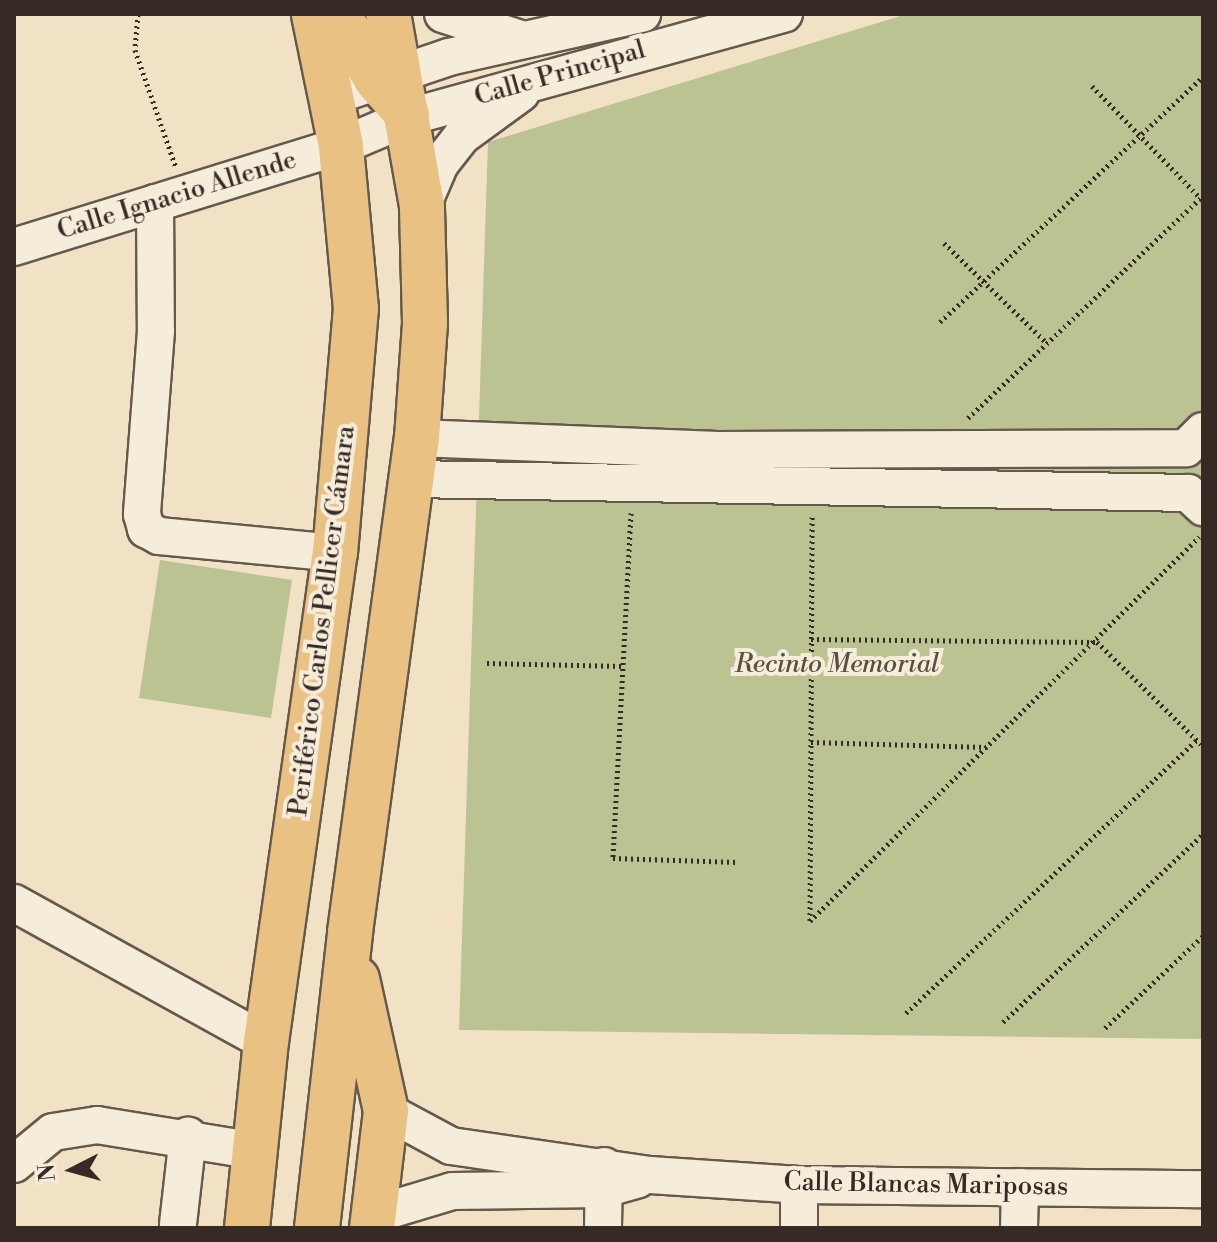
<!DOCTYPE html>
<html>
<head>
<meta charset="utf-8">
<style>
	body { margin:0 }
	#map { position:relative; width:1217px; height:1242px; overflow:hidden; background:#f1e2c6; font-family:"Libre Bodoni",serif }
	div>[style] { position:absolute }
	[style*='--x'] { left:calc(var(--x)*1px); top:calc(var(--y)*1px); width:calc(var(--w)*1px); rotate:calc(var(--a)*1deg) }
	.green>* { inset:0; background:#bcc393 }
	.path>* { height:5px; margin-top:-2.5px; transform-origin:0; background:repeating-linear-gradient(90deg,#362a25 0 2px,transparent 0 6px) }
	.roads { filter:drop-shadow(2px 0 #65584d) drop-shadow(-2px 0 #65584d) drop-shadow(0 2px #65584d) drop-shadow(0 -2px #65584d) }
	.minor>* { height:36px; margin:-18px; padding:0 18px; transform-origin:18px; border-radius:18px; background:#f6ecda }
	.major>* { height:44px; margin:-22px; padding:0 22px; transform-origin:22px; border-radius:22px; background:#e8c183 }
	span { translate:-50% -50%; white-space:nowrap; text-align:center; line-height:1.15; -webkit-text-stroke:8px #f6ecda; paint-order:stroke }
	.street-label { font-size:26px; color:#362a25 }
	.park-label { font-size:26px; color:#585040; font-style:italic }
	.frame { position:absolute; inset:0; border:16px solid #362a25; pointer-events:none }
	.north { position:absolute; left:32px; top:1130px; width:80px; height:80px; -webkit-text-stroke:6px #f6ecda; paint-order:stroke; rotate:264deg; font-size:22px; font-weight:700; line-height:32px; text-align:center; color:#362a25 }
	.north::after { content:''; display:block; margin:auto; width:28px; height:36px; background:#362a25; clip-path:polygon(50% 0,100% 100%,50% 72%,0 100%) }
</style>
</head>
<body>
<div id="map">
	<div class="green">
		<i style="clip-path:polygon(907px 14px,1203px 14px,1203px 1039px,459px 1030px,488px 142px)"></i>
		<i style="clip-path:polygon(160px 560px,292px 580px,271px 718px,139px 698px)"></i>
	</div>
	<div class="path">
		<i style="--x:138;--y:14;--w:36;--a:95"></i>
		<i style="--x:135;--y:50;--w:125;--a:70.8"></i>
		<i style="--x:1092;--y:86;--w:160;--a:46"></i>
		<i style="--x:944;--y:243;--w:144;--a:44.2"></i>
		<i style="--x:940;--y:322;--w:359;--a:-43"></i>
		<i style="--x:968;--y:418;--w:323;--a:-43.4"></i>
		<i style="--x:631;--y:513;--w:345;--a:93"></i>
		<i style="--x:613;--y:858;--w:124;--a:1.8"></i>
		<i style="--x:811;--y:639;--w:286;--a:0.6"></i>
		<i style="--x:1097;--y:642;--w:148;--a:44.5"></i>
		<i style="--x:487;--y:663;--w:136;--a:1.3"></i>
		<i style="--x:811;--y:742;--w:175;--a:1.6"></i>
		<i style="--x:810;--y:921;--w:547;--a:-44.63"></i>
		<i style="--x:810;--y:921;--w:404;--a:-89.7"></i>
		<i style="--x:906;--y:1013;--w:399;--a:-43.2"></i>
		<i style="--x:1003;--y:1022;--w:274;--a:-43.2"></i>
		<i style="--x:1105;--y:1028;--w:134;--a:-43.2"></i>
	</div>
	<div class="roads">
		<div class="minor">
			<i style="--x:443;--y:14;--w:82;--a:17.8"></i>
			<i style="--x:331;--y:97;--w:125;--a:-18.7"></i>
			<i style="--x:449;--y:57;--w:198;--a:-12.6"></i>
			<i style="--x:155;--y:203;--w:128;--a:89.6"></i>
			<i style="--x:156;--y:331;--w:184;--a:94.4"></i>
			<i style="--x:142;--y:514;--w:16;--a:75"></i>
			<i style="--x:146;--y:529;--w:15;--a:28"></i>
			<i style="--x:159;--y:536;--w:177;--a:5.5"></i>
			<i style="--x:422;--y:206;--w:46;--a:-66.8"></i>
			<i style="--x:440;--y:164;--w:36;--a:-52"></i>
			<i style="--x:462;--y:136;--w:73;--a:-36.1"></i>
			<i style="--x:14;--y:247;--w:342;--a:-17.2"></i>
			<i style="--x:341;--y:146;--w:74;--a:-23.1"></i>
			<i style="--x:409;--y:117;--w:389;--a:-15.4"></i>
			<i style="--x:417;--y:438;--w:301;--a:2.3"></i>
			<i style="--x:718;--y:450;--w:468;--a:-0.2"></i>
			<i style="--x:1186;--y:448;--w:24;--a:-45"></i>
			<i style="--x:412;--y:479;--w:776;--a:1.03"></i>
			<i style="--x:1188;--y:493;--w:21;--a:43"></i>
			<i style="--x:14;--y:903;--w:288;--a:28.9"></i>
			<i style="--x:386;--y:1111;--w:74;--a:28.3"></i>
			<i style="--x:451;--y:1146;--w:201;--a:8.3"></i>
			<i style="--x:650;--y:1175;--w:149;--a:3.8"></i>
			<i style="--x:799;--y:1185;--w:404;--a:0.6"></i>
			<i style="--x:14;--y:1164;--w:50;--a:-39.4"></i>
			<i style="--x:53;--y:1132;--w:45;--a:-9"></i>
			<i style="--x:97;--y:1125;--w:160;--a:9.3"></i>
			<i style="--x:376;--y:1214;--w:79;--a:-16.8"></i>
			<i style="--x:452;--y:1191;--w:152;--a:-0.8"></i>
			<i style="--x:604;--y:1189;--w:35;--a:-16"></i>
			<i style="--x:178;--y:1224;--w:89;--a:-83.5"></i>
			<i style="--x:603;--y:1228;--w:62;--a:-89.1"></i>
			<i style="--x:799;--y:1228;--w:43;--a:-90"></i>
			<i style="--x:1019;--y:1228;--w:41;--a:-88.6"></i>
		</div>
		<div class="major">
			<i style="--x:338;--y:14;--w:77;--a:59.4"></i>
			<i style="--x:377;--y:80;--w:45;--a:48.6"></i>
			<i style="--x:357;--y:979;--w:135;--a:77.6"></i>
			<i style="--x:386;--y:1111;--w:118;--a:96.8"></i>
			<i style="--x:247;--y:1228;--w:187;--a:-84.2"></i>
			<i style="--x:266;--y:1042;--w:494;--a:-82"></i>
			<i style="--x:335;--y:553;--w:245;--a:-85.1"></i>
			<i style="--x:356;--y:309;--w:164;--a:-95.3"></i>
			<i style="--x:341;--y:146;--w:135;--a:-101.6"></i>
			<i style="--x:317;--y:1228;--w:298;--a:-83.6"></i>
			<i style="--x:350;--y:932;--w:499;--a:-82.3"></i>
			<i style="--x:417;--y:438;--w:115;--a:-86"></i>
			<i style="--x:425;--y:323;--w:117;--a:-91.5"></i>
			<i style="--x:422;--y:206;--w:195;--a:-100"></i>
		</div>
	</div>
	<div class="street-label">
		<span style="left:560px;top:74px;rotate:-16deg">Calle Principal</span>
		<span style="left:177px;top:196px;rotate:-17deg">Calle Ignacio Allende</span>
		<span style="left:323px;top:621px;rotate:-83deg">Periférico Carlos Pellicer Cámara</span>
		<span style="left:926px;top:1185px;rotate:1deg">Calle Blancas Mariposas</span>
	</div>
	<div class="park-label">
		<span style="left:837px;top:665px">Recinto Memorial</span>
	</div>
	<div class="frame"></div>
	<div class="north">N</div>
</div>
</body>
</html>
